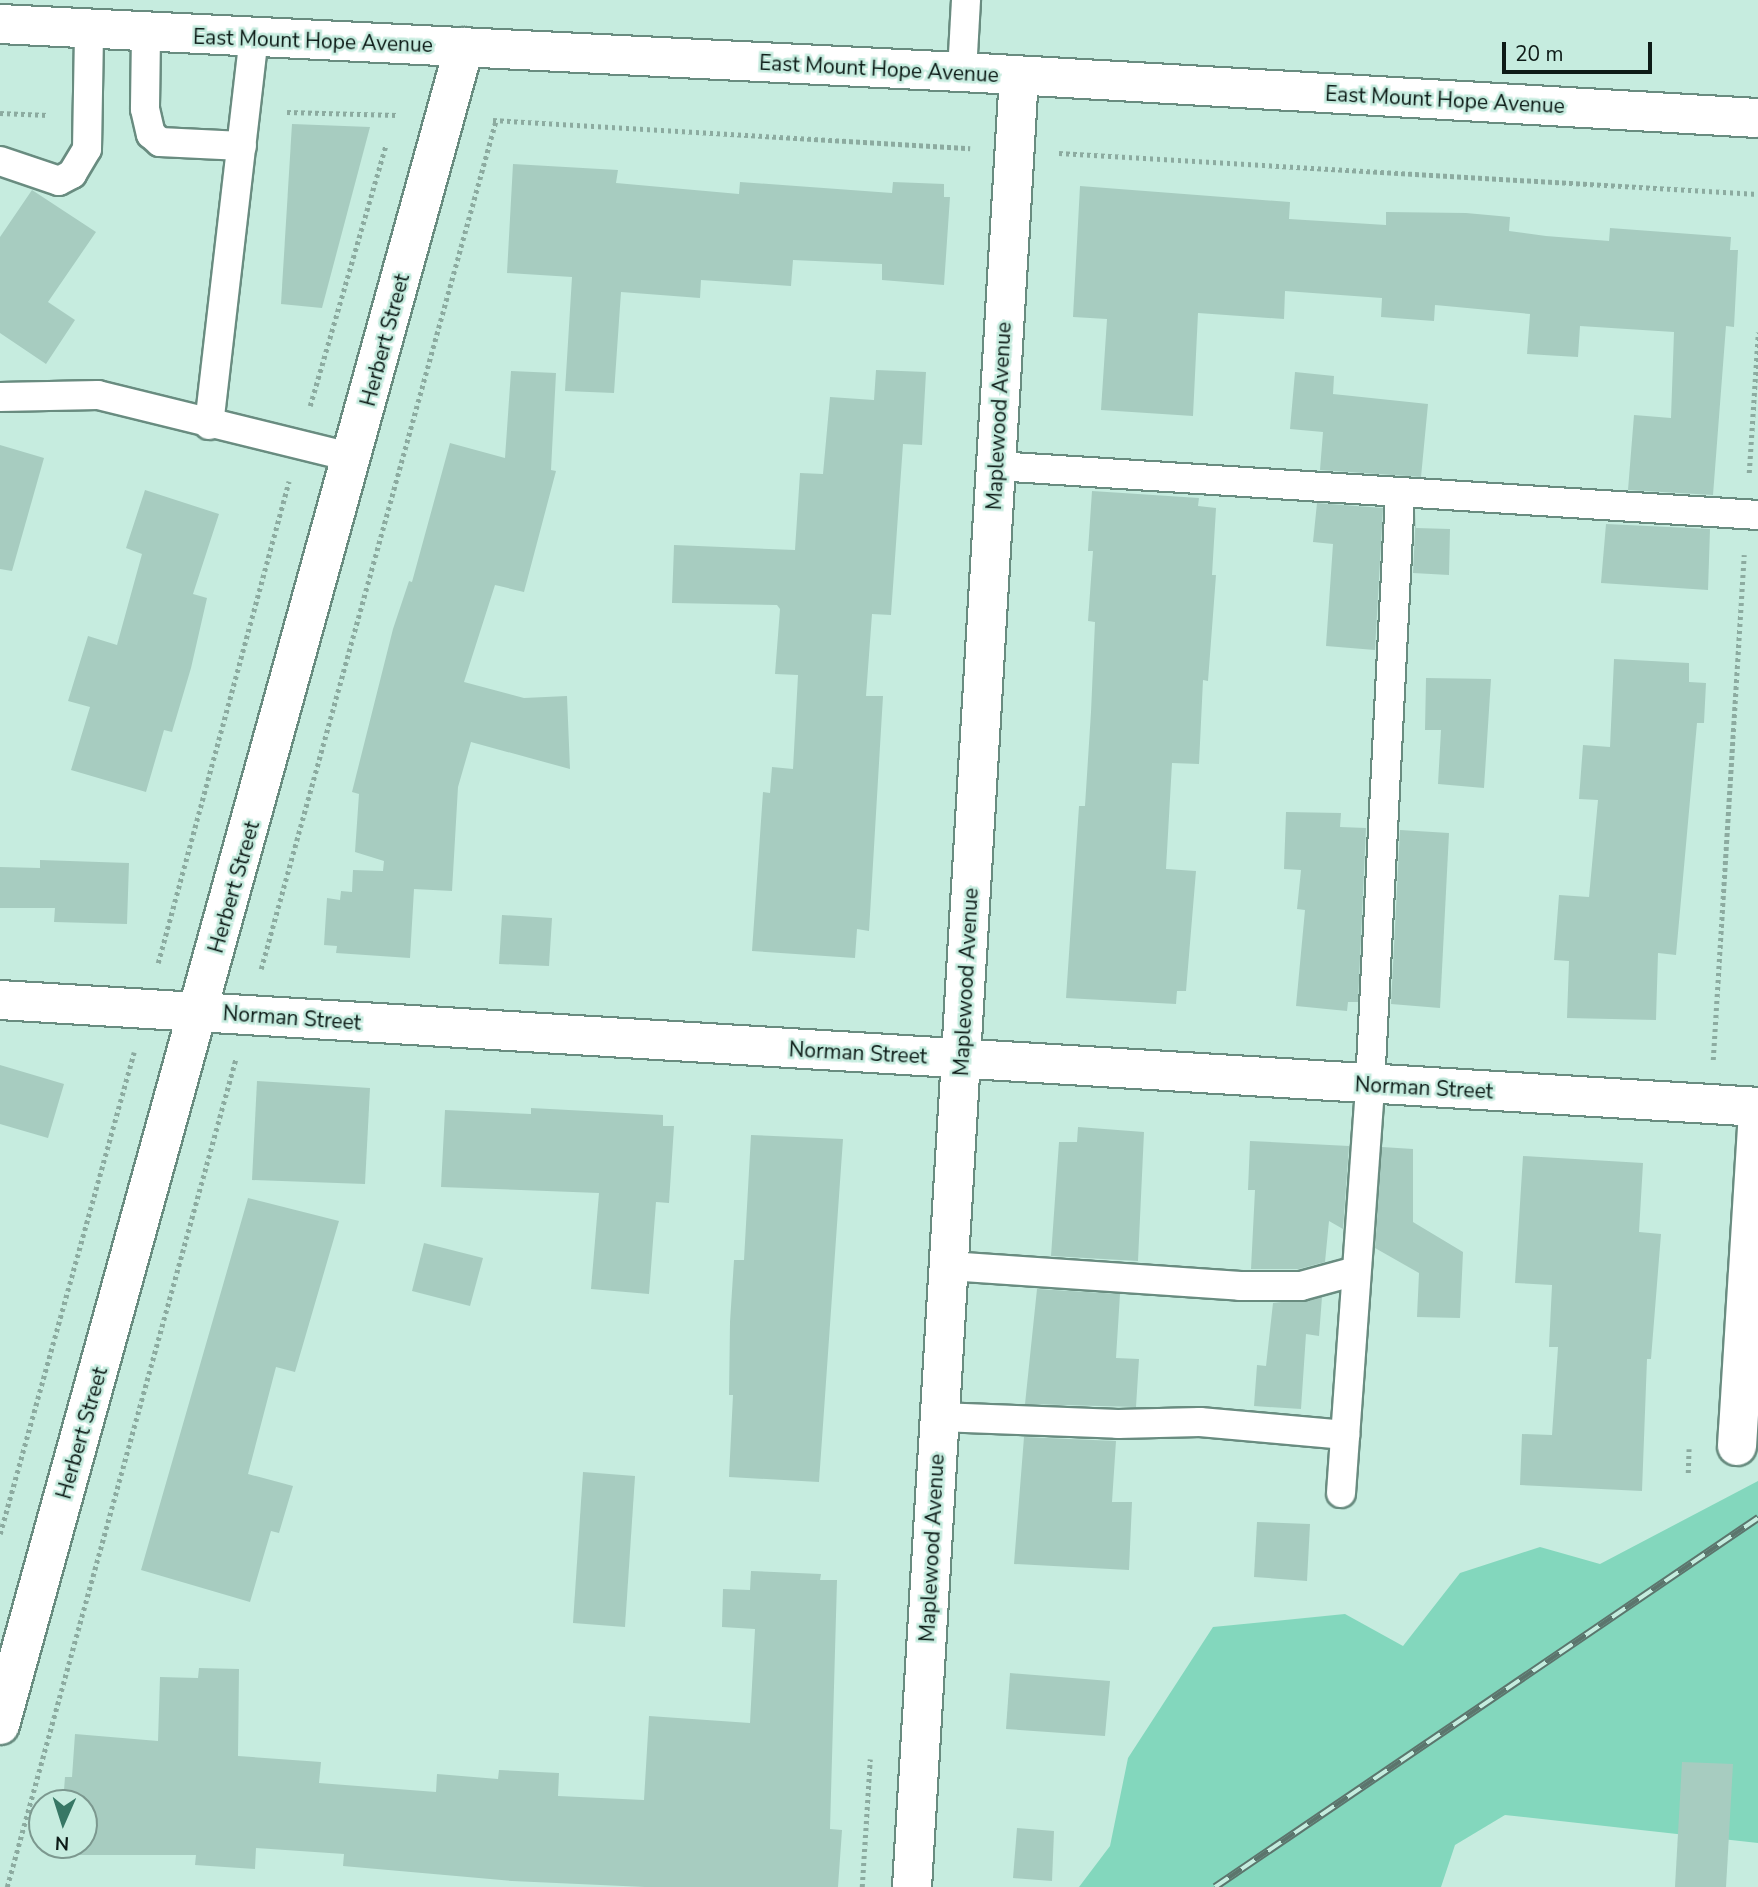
<!DOCTYPE html>
<html>
<head>
<meta charset="utf-8">
<style>
	body { margin:0 }
	#map { position:relative; width:1758px; height:1887px; overflow:hidden; background:#c6ecdf; font-family:"Nunito Sans",sans-serif }
	div>[style] { position:absolute }
	[style*='--x'] { left:calc(var(--x)*1px); top:calc(var(--y)*1px); width:calc(var(--w)*1px); rotate:calc(var(--a)*1deg) }
	.green>* { inset:0; background:#83d7bd }
	.building>* { inset:0; background:#a7ccc0 }
	.path>* { height:4.5px; margin-top:-2.25px; transform-origin:0; background:repeating-linear-gradient(90deg,#8caba0 0 3.5px,transparent 0 7px) }
	.roads { filter:drop-shadow(2px 0 #698c80) drop-shadow(-2px 0 #698c80) drop-shadow(0 2px #698c80) drop-shadow(0 -2px #698c80) }
	.service>* { height:28px; margin:-14px; padding:0 14px; transform-origin:14px; border-radius:14px; background:#fff }
	.minor>* { height:38px; margin:-19px; padding:0 19px; transform-origin:19px; border-radius:19px; background:#fff }
	.tertiary>* { height:38px; margin:-19px; padding:0 19px; transform-origin:19px; border-radius:19px; background:#fff }
	.rail>* { height:8px; margin-top:-4px; transform-origin:0; background:repeating-linear-gradient(90deg,#c6ecdf 0 16px,#5c756d 0 32px); box-sizing:border-box; border-block:2px solid #5c756d }
	span { translate:-50% -50%; white-space:nowrap; text-align:center; line-height:1.15; -webkit-text-stroke:5px #c6ecdf; paint-order:stroke }
	.street-label { font-size:21px; color:#0d1b17 }
	.north { position:absolute; left:28px; top:1789px; width:70px; height:70px; box-sizing:border-box; background:#c6ecdf; border:2px solid #7c988f; border-radius:50%; rotate:183deg; font-size:19px; font-weight:700; line-height:28px; text-align:center; color:#0d1b17 }
	.north::after { content:''; display:block; margin:auto; width:24px; height:32px; background:#377765; clip-path:polygon(50% 0,100% 100%,50% 72%,0 100%) }
	.scale { position:absolute; left:1502px; top:42px; width:150px; height:32px; box-sizing:border-box; border:4px solid #0d1b17; border-top:0; padding-left:9px; font-size:21px; line-height:24px; white-space:nowrap; color:#0d1b17; -webkit-text-stroke:5px #c6ecdf; paint-order:stroke }
</style>
</head>
<body>
<div id="map">
	<div class="green">
		<i style="clip-path:polygon(1758px 1481px,1758px 1843px,1505px 1815px,1455px 1845px,1441px 1887px,1079px 1887px,1110px 1846px,1128px 1758px,1213px 1627px,1345px 1614px,1403px 1646px,1460px 1573px,1540px 1547px,1600px 1564px)"></i>
	</div>
	<div class="building">
		<i style="clip-path:polygon(292px 124px,370px 127px,322px 308px,281px 304px)"></i>
		<i style="clip-path:polygon(513px 164px,618px 170px,616px 183px,739px 194px,740px 182px,892px 193px,893px 182px,944px 184px,944px 197px,950px 197px,944px 285px,882px 280px,882px 264px,793px 260px,791px 286px,701px 280px,700px 298px,621px 292px,614px 393px,565px 391px,572px 277px,507px 273px)"></i>
		<i style="clip-path:polygon(1080px 186px,1290px 202px,1289px 219px,1386px 225px,1386px 212px,1466px 213px,1510px 217px,1509px 231px,1546px 236px,1609px 241px,1610px 228px,1731px 237px,1730px 250px,1738px 250px,1734px 327px,1726px 326px,1713px 495px,1628px 490px,1634px 415px,1671px 418px,1674px 332px,1580px 326px,1578px 357px,1527px 354px,1530px 314px,1435px 305px,1434px 321px,1381px 317px,1382px 298px,1285px 291px,1284px 319px,1198px 313px,1193px 416px,1101px 410px,1107px 319px,1073px 317px)"></i>
		<i style="clip-path:polygon(32px 190px,96px 232px,48px 302px,75px 320px,46px 364px,0 333px,0 237px)"></i>
		<i style="clip-path:polygon(876px 370px,926px 372px,922px 445px,903px 444px,891px 615px,872px 614px,866px 696px,883px 696px,869px 931px,857px 929px,855px 958px,752px 951px,763px 792px,770px 793px,772px 767px,793px 769px,798px 675px,775px 674px,780px 609px,777px 605px,672px 603px,674px 545px,795px 550px,800px 473px,823px 474px,830px 397px,874px 400px)"></i>
		<i style="clip-path:polygon(511px 371px,556px 373px,551px 470px,556px 471px,524px 592px,495px 585px,464px 682px,524px 698px,567px 696px,570px 769px,471px 742px,458px 787px,452px 891px,414px 889px,410px 958px,336px 953px,337px 946px,324px 945px,327px 898px,340px 900px,341px 891px,352px 892px,353px 870px,383px 871px,384px 861px,355px 852px,359px 794px,352px 792px,393px 629px,409px 581px,412px 582px,450px 443px,505px 458px)"></i>
		<i style="clip-path:polygon(1295px 372px,1334px 376px,1333px 394px,1428px 404px,1421px 477px,1320px 470px,1323px 432px,1290px 429px)"></i>
		<i style="clip-path:polygon(0 445px,44px 458px,12px 571px,0 569px)"></i>
		<i style="clip-path:polygon(145px 490px,219px 514px,193px 594px,207px 598px,191px 668px,172px 732px,164px 730px,146px 792px,71px 770px,90px 707px,68px 701px,88px 636px,117px 645px,142px 554px,126px 548px)"></i>
		<i style="clip-path:polygon(1092px 491px,1199px 498px,1198px 506px,1216px 508px,1212px 575px,1216px 575px,1208px 681px,1203px 680px,1199px 764px,1172px 763px,1166px 869px,1196px 871px,1186px 991px,1177px 991px,1176px 1004px,1066px 998px,1079px 806px,1085px 806px,1091px 712px,1095px 622px,1088px 621px,1093px 551px,1088px 551px)"></i>
		<i style="clip-path:polygon(1317px 503px,1383px 508px,1375px 650px,1326px 646px,1333px 544px,1313px 542px)"></i>
		<i style="clip-path:polygon(1416px 510px,1416px 528px,1450px 529px,1449px 575px,1413px 573px)"></i>
		<i style="clip-path:polygon(1606px 524px,1710px 529px,1708px 590px,1601px 583px)"></i>
		<i style="clip-path:polygon(1614px 659px,1689px 663px,1689px 682px,1706px 683px,1704px 723px,1697px 723px,1676px 955px,1658px 953px,1656px 1020px,1567px 1018px,1569px 961px,1554px 960px,1559px 895px,1589px 897px,1598px 800px,1579px 799px,1583px 745px,1610px 747px)"></i>
		<i style="clip-path:polygon(1426px 678px,1491px 679px,1484px 788px,1438px 784px,1441px 730px,1425px 730px)"></i>
		<i style="clip-path:polygon(1286px 812px,1341px 813px,1340px 827px,1366px 828px,1358px 1002px,1348px 1002px,1347px 1011px,1296px 1006px,1305px 910px,1297px 909px,1301px 870px,1284px 869px)"></i>
		<i style="clip-path:polygon(1400px 830px,1449px 833px,1440px 1008px,1391px 1004px)"></i>
		<i style="clip-path:polygon(40px 860px,129px 863px,127px 924px,54px 922px,55px 908px,0 908px,0 867px,40px 868px)"></i>
		<i style="clip-path:polygon(502px 915px,552px 918px,549px 966px,499px 964px)"></i>
		<i style="clip-path:polygon(0 1065px,64px 1084px,48px 1138px,0 1124px)"></i>
		<i style="clip-path:polygon(257px 1081px,370px 1088px,365px 1184px,252px 1180px)"></i>
		<i style="clip-path:polygon(531px 1108px,663px 1115px,663px 1126px,674px 1126px,669px 1203px,656px 1202px,649px 1294px,591px 1289px,599px 1193px,441px 1187px,445px 1110px,531px 1114px)"></i>
		<i style="clip-path:polygon(1078px 1127px,1144px 1132px,1138px 1261px,1051px 1256px,1059px 1142px,1077px 1142px)"></i>
		<i style="clip-path:polygon(751px 1135px,843px 1139px,819px 1482px,729px 1477px,733px 1395px,729px 1395px,730px 1322px,734px 1260px,744px 1260px)"></i>
		<i style="clip-path:polygon(1250px 1141px,1349px 1146px,1343px 1229px,1329px 1221px,1325px 1262px,1299px 1269px,1251px 1269px,1255px 1190px,1248px 1190px)"></i>
		<i style="clip-path:polygon(1382px 1147px,1413px 1149px,1413px 1222px,1463px 1252px,1460px 1318px,1417px 1317px,1419px 1273px,1375px 1248px)"></i>
		<i style="clip-path:polygon(1523px 1156px,1643px 1163px,1639px 1232px,1661px 1234px,1651px 1359px,1647px 1359px,1642px 1491px,1520px 1485px,1522px 1434px,1552px 1435px,1558px 1347px,1549px 1347px,1552px 1285px,1515px 1283px)"></i>
		<i style="clip-path:polygon(248px 1198px,339px 1221px,295px 1372px,276px 1367px,248px 1474px,293px 1486px,279px 1533px,271px 1531px,250px 1602px,141px 1570px)"></i>
		<i style="clip-path:polygon(424px 1243px,483px 1258px,470px 1306px,412px 1291px)"></i>
		<i style="clip-path:polygon(1037px 1289px,1120px 1294px,1116px 1358px,1139px 1359px,1136px 1407px,1025px 1404px)"></i>
		<i style="clip-path:polygon(1322px 1297px,1319px 1336px,1306px 1334px,1301px 1409px,1254px 1406px,1257px 1365px,1266px 1366px,1273px 1303px)"></i>
		<i style="clip-path:polygon(1024px 1437px,1116px 1441px,1112px 1502px,1132px 1502px,1129px 1570px,1014px 1564px)"></i>
		<i style="clip-path:polygon(583px 1472px,635px 1476px,625px 1627px,573px 1623px)"></i>
		<i style="clip-path:polygon(1257px 1522px,1310px 1524px,1307px 1581px,1254px 1577px)"></i>
		<i style="clip-path:polygon(751px 1571px,821px 1574px,820px 1580px,837px 1580px,830px 1829px,842px 1830px,838px 1887px,645px 1887px,512px 1881px,343px 1866px,344px 1854px,256px 1848px,255px 1869px,195px 1865px,196px 1855px,59px 1855px,59px 1845px,84px 1845px,84px 1803px,63px 1803px,65px 1777px,72px 1777px,75px 1734px,158px 1741px,160px 1677px,198px 1678px,199px 1668px,239px 1669px,238px 1756px,321px 1762px,319px 1783px,436px 1792px,437px 1774px,498px 1779px,499px 1770px,559px 1773px,558px 1796px,644px 1800px,649px 1716px,750px 1723px,755px 1629px,722px 1627px,723px 1589px,750px 1590px)"></i>
		<i style="clip-path:polygon(1010px 1673px,1110px 1681px,1105px 1736px,1006px 1729px)"></i>
		<i style="clip-path:polygon(1682px 1762px,1733px 1764px,1726px 1887px,1675px 1887px)"></i>
		<i style="clip-path:polygon(1017px 1828px,1054px 1831px,1052px 1881px,1013px 1878px)"></i>
	</div>
	<div class="path">
		<i style="--x:287;--y:112;--w:110;--a:1.6"></i>
		<i style="--x:0;--y:113;--w:48;--a:2.4"></i>
		<i style="--x:493;--y:120;--w:478;--a:3.4"></i>
		<i style="--x:1059;--y:153;--w:700;--a:3.36"></i>
		<i style="--x:310;--y:406;--w:272;--a:-73.8"></i>
		<i style="--x:1749;--y:473;--w:141;--a:-86.3"></i>
		<i style="--x:158;--y:963;--w:499;--a:-74.8"></i>
		<i style="--x:261;--y:969;--w:881;--a:-74.53"></i>
		<i style="--x:1713;--y:1060;--w:506;--a:-86.49"></i>
		<i style="--x:1688;--y:1473;--w:24;--a:-88"></i>
		<i style="--x:0;--y:1534;--w:500;--a:-74.46"></i>
		<i style="--x:7;--y:1887;--w:860;--a:-74.56"></i>
		<i style="--x:862;--y:1887;--w:128;--a:-86.4"></i>
	</div>
	<div class="roads">
		<div class="service">
			<i style="--x:146;--y:35;--w:74;--a:90.8"></i>
			<i style="--x:145;--y:109;--w:26;--a:77"></i>
			<i style="--x:151;--y:134;--w:12;--a:42"></i>
			<i style="--x:160;--y:142;--w:82;--a:2.8"></i>
			<i style="--x:962;--y:72;--w:72;--a:-86.8"></i>
			<i style="--x:0;--y:161;--w:62;--a:18.7"></i>
			<i style="--x:59;--y:181;--w:15;--a:-28"></i>
			<i style="--x:72;--y:174;--w:29;--a:-59"></i>
			<i style="--x:87;--y:149;--w:120;--a:-89"></i>
			<i style="--x:0;--y:397;--w:98;--a:-1.2"></i>
			<i style="--x:98;--y:395;--w:264;--a:13.8"></i>
			<i style="--x:209;--y:425;--w:391;--a:-83.4"></i>
			<i style="--x:996;--y:466;--w:764;--a:3.68"></i>
			<i style="--x:949;--y:1266;--w:292;--a:3.9"></i>
			<i style="--x:1240;--y:1286;--w:61;--a:0"></i>
			<i style="--x:1301;--y:1286;--w:57;--a:-15.3"></i>
			<i style="--x:939;--y:1417;--w:179;--a:2.2"></i>
			<i style="--x:1118;--y:1424;--w:82;--a:-1.4"></i>
			<i style="--x:1200;--y:1422;--w:146;--a:5.1"></i>
			<i style="--x:1341;--y:1493;--w:409;--a:-85.9"></i>
			<i style="--x:1370;--y:1085;--w:592;--a:-87.09"></i>
		</div>
		<div class="minor">
			<i style="--x:0;--y:1000;--w:1761;--a:3.48"></i>
			<i style="--x:1737;--y:1446;--w:334;--a:-86.4"></i>
			<i style="--x:0;--y:1725;--w:1741;--a:-74.54"></i>
			<i style="--x:912;--y:1887;--w:1813;--a:-86.62"></i>
		</div>
		<div class="tertiary">
			<i style="--x:0;--y:24;--w:963;--a:2.86"></i>
			<i style="--x:962;--y:72;--w:797;--a:3.31"></i>
		</div>
	</div>
	<div class="rail">
		<i style="--x:1215;--y:1887;--w:657;--a:-34.2"></i>
	</div>
	<div class="street-label">
		<span style="left:313px;top:41px;rotate:2deg">East Mount Hope Avenue</span>
		<span style="left:879px;top:69px;rotate:3deg">East Mount Hope Avenue</span>
		<span style="left:1445px;top:100px;rotate:3deg">East Mount Hope Avenue</span>
		<span style="left:385px;top:340px;rotate:-75deg">Herbert Street</span>
		<span style="left:999px;top:416px;rotate:-87deg">Maplewood Avenue</span>
		<span style="left:234px;top:887px;rotate:-74deg">Herbert Street</span>
		<span style="left:966px;top:982px;rotate:-87deg">Maplewood Avenue</span>
		<span style="left:292px;top:1018px;rotate:4deg">Norman Street</span>
		<span style="left:858px;top:1053px;rotate:3deg">Norman Street</span>
		<span style="left:1424px;top:1088px;rotate:3deg">Norman Street</span>
		<span style="left:82px;top:1433px;rotate:-74deg">Herbert Street</span>
		<span style="left:932px;top:1548px;rotate:-87deg">Maplewood Avenue</span>
	</div>
	<div class="north">N</div>
	<div class="scale">20 m</div>
</div>
</body>
</html>
